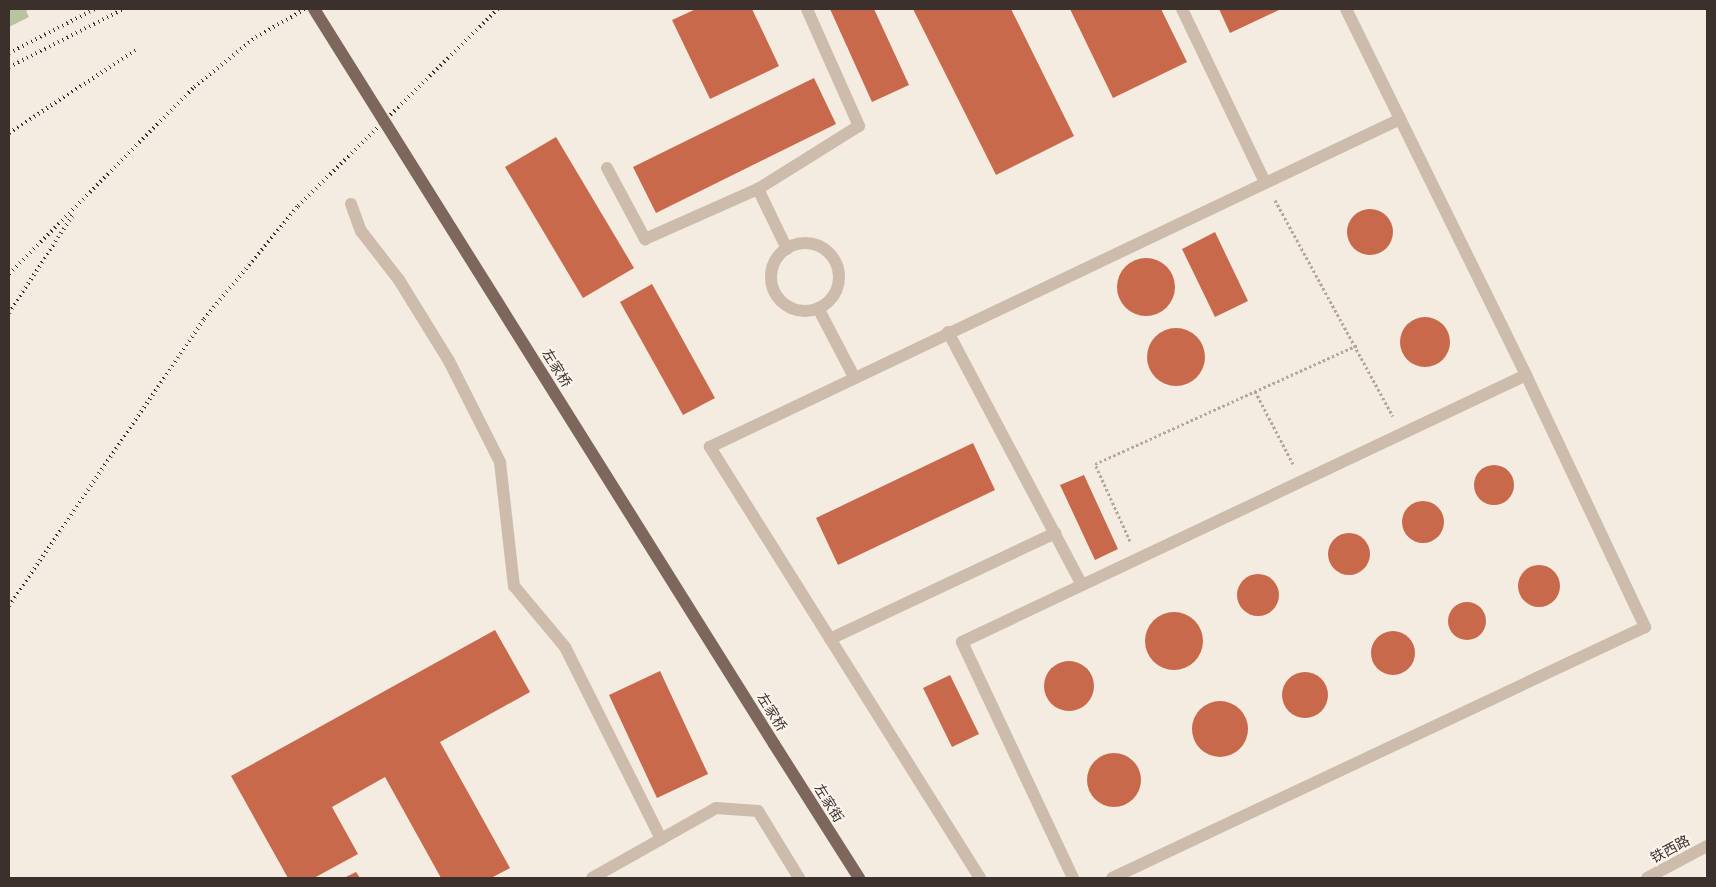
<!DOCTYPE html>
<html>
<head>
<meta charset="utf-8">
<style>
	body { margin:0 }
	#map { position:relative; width:1716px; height:887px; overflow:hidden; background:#f4ebe1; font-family:"Archivo Narrow","Noto Sans SC",sans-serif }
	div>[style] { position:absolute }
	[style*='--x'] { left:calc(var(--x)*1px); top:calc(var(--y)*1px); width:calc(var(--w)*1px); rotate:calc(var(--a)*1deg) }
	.green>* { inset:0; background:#b8c4a0 }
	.building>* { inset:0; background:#c8694b }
	.round { border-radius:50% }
	.path>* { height:3px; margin-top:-1.5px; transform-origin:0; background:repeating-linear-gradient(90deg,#b9a596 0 2.5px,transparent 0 5px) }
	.minor>* { height:12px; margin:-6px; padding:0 6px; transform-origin:6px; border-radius:6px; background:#cdbbac }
	.minor>.ring { margin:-6px; padding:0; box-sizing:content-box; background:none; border:12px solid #cdbbac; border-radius:50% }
	.major>* { height:12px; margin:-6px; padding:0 6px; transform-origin:6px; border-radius:6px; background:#7d675c }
	.rail>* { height:4px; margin-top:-2px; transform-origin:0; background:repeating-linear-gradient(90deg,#3b302b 0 1px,transparent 0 5px) }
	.major-bridge>* { height:12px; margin:-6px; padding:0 6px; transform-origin:6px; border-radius:6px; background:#7d675c }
	span { translate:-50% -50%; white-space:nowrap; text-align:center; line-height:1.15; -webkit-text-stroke:4px #fbf5ee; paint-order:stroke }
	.street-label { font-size:14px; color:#3b302b }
	.frame { position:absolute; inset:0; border:10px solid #3b302b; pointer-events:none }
</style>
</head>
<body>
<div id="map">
	<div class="green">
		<i style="clip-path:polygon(9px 9px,30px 9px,26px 11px,29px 17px,9px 27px)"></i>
	</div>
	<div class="building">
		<i style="clip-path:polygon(696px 9px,752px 9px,779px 66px,710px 99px,672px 20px)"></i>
		<i style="clip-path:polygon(830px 9px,874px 9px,909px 85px,872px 102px)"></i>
		<i style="clip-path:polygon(913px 9px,1011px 9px,1074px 136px,996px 175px)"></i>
		<i style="clip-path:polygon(1070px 9px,1161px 9px,1187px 62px,1113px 98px)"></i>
		<i style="clip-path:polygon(1219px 9px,1281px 9px,1230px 33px)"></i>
		<i style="clip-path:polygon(814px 78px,836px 124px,656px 213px,633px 167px)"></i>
		<i style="clip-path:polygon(556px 137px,634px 268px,583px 298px,505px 167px)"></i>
		<i class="round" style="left:1347px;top:209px;width:46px;height:46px"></i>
		<i style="clip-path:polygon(1215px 232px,1248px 301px,1215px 317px,1182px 249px)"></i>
		<i class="round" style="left:1117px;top:258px;width:58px;height:58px"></i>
		<i style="clip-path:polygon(652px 284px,715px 398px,683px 415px,620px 302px)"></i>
		<i class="round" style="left:1400px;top:317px;width:50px;height:50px"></i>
		<i class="round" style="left:1147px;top:328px;width:58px;height:58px"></i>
		<i style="clip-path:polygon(973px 443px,995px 490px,838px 565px,816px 518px)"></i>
		<i class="round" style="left:1474px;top:465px;width:40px;height:40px"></i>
		<i style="clip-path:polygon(1084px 475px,1118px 549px,1095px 560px,1060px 485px)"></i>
		<i class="round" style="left:1402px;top:501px;width:42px;height:42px"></i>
		<i class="round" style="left:1328px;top:533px;width:42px;height:42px"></i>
		<i class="round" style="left:1518px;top:565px;width:42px;height:42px"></i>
		<i class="round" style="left:1237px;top:574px;width:42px;height:42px"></i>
		<i class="round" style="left:1448px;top:602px;width:38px;height:38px"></i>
		<i class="round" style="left:1145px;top:612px;width:58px;height:58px"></i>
		<i style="clip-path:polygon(495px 630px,530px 692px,440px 742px,510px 868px,491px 878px,441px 878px,385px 777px,332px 807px,358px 854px,314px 878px,288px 878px,231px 776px)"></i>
		<i class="round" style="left:1371px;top:631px;width:44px;height:44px"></i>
		<i class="round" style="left:1044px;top:661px;width:50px;height:50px"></i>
		<i style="clip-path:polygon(660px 671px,708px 774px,657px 798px,609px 695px)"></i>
		<i class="round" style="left:1282px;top:672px;width:46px;height:46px"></i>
		<i style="clip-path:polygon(950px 675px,979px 734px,952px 747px,923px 688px)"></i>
		<i class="round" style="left:1192px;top:701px;width:56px;height:56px"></i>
		<i class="round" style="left:1087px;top:753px;width:54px;height:54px"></i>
		<i style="clip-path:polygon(356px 872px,360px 878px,344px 878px)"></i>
	</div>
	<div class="path">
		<i style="--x:1275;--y:200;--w:246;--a:61.4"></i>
		<i style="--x:1255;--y:391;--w:82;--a:62.5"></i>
		<i style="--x:1130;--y:541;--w:85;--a:-114.4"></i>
		<i style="--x:1095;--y:464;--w:288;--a:-24.4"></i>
	</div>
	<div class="minor">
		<i style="--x:1182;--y:9;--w:192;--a:64.4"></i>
		<i style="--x:1346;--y:9;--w:408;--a:63.8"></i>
		<i style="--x:607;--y:168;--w:81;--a:61.8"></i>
		<i style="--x:645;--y:239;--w:124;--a:-23.9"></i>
		<i style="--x:351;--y:204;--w:29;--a:70"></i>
		<i style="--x:361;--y:231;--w:62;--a:52.2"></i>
		<i style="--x:399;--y:280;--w:95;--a:58.3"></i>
		<i style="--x:449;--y:361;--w:113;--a:63.2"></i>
		<i style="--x:500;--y:462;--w:125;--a:83.6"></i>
		<i style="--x:514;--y:586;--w:80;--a:50.1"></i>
		<i style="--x:565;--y:647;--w:215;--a:63.4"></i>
		<i class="ring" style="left:771px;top:243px;width:56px;height:56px"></i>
		<i style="--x:787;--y:249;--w:67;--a:-115.8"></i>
		<i style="--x:758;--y:189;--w:119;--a:-32"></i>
		<i style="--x:859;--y:126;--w:128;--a:-114"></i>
		<i style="--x:818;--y:308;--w:78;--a:62.4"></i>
		<i style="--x:948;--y:332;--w:286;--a:62.1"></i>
		<i style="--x:830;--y:639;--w:249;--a:-25.2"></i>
		<i style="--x:592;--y:878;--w:142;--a:-29.4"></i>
		<i style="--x:716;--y:808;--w:42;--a:4.1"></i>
		<i style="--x:758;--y:811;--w:79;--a:58.5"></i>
		<i style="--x:980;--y:878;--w:509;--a:-122.07"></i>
		<i style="--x:710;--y:447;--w:764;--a:-25.42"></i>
		<i style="--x:1073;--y:878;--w:261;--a:-115.2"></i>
		<i style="--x:962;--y:642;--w:624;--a:-25.33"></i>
		<i style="--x:1526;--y:375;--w:279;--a:64.7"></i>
		<i style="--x:1645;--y:627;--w:589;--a:154.78"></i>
		<i style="--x:1647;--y:878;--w:68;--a:-28.1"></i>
	</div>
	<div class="major">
		<i style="--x:774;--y:744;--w:159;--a:57.6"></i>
	</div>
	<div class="rail">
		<i style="--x:9;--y:53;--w:97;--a:-27.1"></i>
		<i style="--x:9;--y:67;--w:129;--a:-26.8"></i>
		<i style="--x:9;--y:133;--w:152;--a:-33.2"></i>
		<i style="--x:9;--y:274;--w:263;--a:-45.3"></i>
		<i style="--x:194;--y:87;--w:80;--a:-38.9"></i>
		<i style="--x:256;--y:37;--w:56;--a:-29.7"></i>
		<i style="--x:9;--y:313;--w:117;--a:-56.9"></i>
		<i style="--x:9;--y:606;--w:347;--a:-55.8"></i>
		<i style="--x:204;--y:319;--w:147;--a:-50.2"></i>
		<i style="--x:298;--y:206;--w:281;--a:-44.6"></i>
	</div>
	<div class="major-bridge">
		<i style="--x:314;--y:9;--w:867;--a:57.96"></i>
	</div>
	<div class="street-label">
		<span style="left:557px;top:368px;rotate:58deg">左家桥</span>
		<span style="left:772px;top:712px;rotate:58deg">左家桥</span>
		<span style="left:829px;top:803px;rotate:58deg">左家街</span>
		<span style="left:1670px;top:849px;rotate:-28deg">铁西路</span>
	</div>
	<div class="frame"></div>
</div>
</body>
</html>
